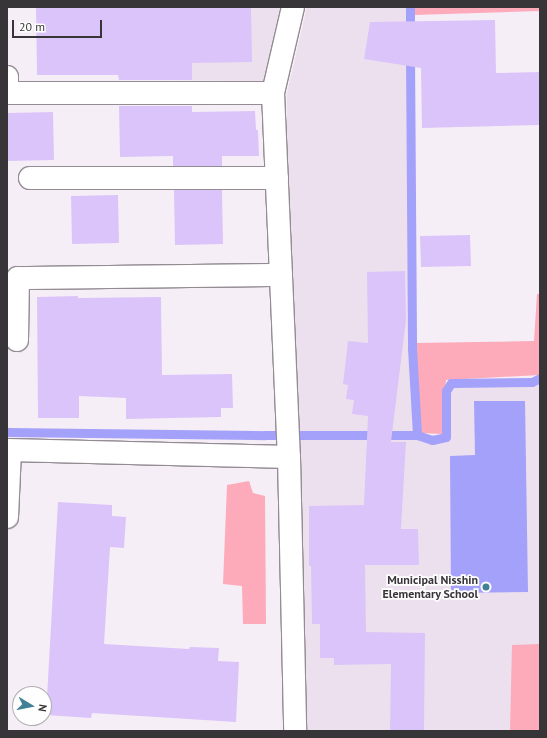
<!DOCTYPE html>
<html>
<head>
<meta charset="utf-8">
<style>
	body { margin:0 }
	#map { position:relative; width:547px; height:738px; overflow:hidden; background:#f6eef6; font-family:"PT Sans",sans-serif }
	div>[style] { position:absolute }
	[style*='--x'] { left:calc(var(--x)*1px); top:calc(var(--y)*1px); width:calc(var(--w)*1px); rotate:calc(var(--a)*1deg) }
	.built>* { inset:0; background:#ede0ee }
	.green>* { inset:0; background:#fdaabb }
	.water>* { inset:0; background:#a3a1f9 }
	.stream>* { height:9px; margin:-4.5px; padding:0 4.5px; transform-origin:4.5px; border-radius:4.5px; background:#a3a1f9 }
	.building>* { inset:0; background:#dbc4f9 }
	.roads { filter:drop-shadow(1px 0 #938c93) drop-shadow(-1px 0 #938c93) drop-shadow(0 1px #938c93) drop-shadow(0 -1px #938c93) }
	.street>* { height:22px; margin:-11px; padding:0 11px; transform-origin:11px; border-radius:11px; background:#fff }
	.dots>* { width:11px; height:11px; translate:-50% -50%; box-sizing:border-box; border:2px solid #fefefe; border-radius:50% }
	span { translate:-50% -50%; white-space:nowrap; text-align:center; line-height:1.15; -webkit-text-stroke:3.5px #fefefe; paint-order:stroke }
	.poi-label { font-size:12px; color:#383538; font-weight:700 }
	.right { translate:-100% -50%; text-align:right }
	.frame { position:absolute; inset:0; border:8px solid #383538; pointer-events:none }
	.north { position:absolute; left:12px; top:686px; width:40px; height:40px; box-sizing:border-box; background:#fefefe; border:1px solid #afaeaf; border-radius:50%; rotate:100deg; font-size:11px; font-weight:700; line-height:16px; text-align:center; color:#383538 }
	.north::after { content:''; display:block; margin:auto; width:14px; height:18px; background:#418095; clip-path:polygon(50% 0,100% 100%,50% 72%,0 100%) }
	.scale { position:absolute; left:12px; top:20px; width:90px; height:18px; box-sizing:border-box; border:2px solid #383538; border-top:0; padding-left:5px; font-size:12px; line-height:14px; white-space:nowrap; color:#383538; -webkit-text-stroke:3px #fefefe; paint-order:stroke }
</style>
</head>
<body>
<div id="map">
	<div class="built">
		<i style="clip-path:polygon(153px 7px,282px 7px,266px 81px,152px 80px)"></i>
		<i style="clip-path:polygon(307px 7px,414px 7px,415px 343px,421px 432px,433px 444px,449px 440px,449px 394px,455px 386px,535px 387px,540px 382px,540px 731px,305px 731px,287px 170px,287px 93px)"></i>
	</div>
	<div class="green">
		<i style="clip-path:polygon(414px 7px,540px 7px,540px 11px,414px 15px)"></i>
		<i style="clip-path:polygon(537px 294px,540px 294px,540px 375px,446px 380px,442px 434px,421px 433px,415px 343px,534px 341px)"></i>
		<i style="clip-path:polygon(249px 481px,253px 493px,265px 496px,266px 624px,243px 624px,242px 586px,223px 584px,227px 485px)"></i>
		<i style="clip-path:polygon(540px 644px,540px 731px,510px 731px,512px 645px)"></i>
	</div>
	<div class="water">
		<i style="clip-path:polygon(474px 401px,525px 401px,528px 592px,451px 593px,450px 456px,475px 455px)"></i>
	</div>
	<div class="stream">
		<i style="--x:410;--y:7;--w:27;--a:90"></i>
		<i style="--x:410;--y:54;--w:294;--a:89.6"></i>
		<i style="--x:412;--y:348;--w:87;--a:86.7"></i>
		<i style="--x:7;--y:432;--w:258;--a:0.7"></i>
		<i style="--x:265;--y:435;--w:152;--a:0"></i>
		<i style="--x:417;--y:435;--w:16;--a:18"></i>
		<i style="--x:432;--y:440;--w:14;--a:-12"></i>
		<i style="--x:446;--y:437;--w:46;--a:-90"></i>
		<i style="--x:446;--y:391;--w:9;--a:-58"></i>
		<i style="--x:451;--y:383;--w:81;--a:-0.7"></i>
		<i style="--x:532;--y:382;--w:9;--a:-27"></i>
	</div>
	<div class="building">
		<i style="clip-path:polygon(36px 7px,251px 7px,252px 62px,192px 63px,192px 80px,119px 80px,118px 75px,37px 75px)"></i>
		<i style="clip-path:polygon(495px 20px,496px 73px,540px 72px,540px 125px,422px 128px,421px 68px,364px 59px,370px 22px)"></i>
		<i style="clip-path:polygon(119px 106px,192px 106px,192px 112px,255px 111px,256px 130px,258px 130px,259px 156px,222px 156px,222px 166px,173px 166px,173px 156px,120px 157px)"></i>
		<i style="clip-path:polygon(53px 112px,54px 160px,7px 161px,7px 113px)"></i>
		<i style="clip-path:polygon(174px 190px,222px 190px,223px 244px,175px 245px)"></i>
		<i style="clip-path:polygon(118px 195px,119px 243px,72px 244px,71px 196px)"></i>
		<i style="clip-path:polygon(470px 235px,471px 266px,421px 267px,420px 236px)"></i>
		<i style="clip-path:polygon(405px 271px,406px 320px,391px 442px,406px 442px,401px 529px,418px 529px,419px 565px,365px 565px,366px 632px,425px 633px,424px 731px,390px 731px,391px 664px,334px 665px,334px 658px,320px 658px,320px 624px,312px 624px,311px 566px,309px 566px,309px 506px,364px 505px,368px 416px,352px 414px,354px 400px,346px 399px,348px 385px,343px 384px,348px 341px,368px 343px,367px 272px)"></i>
		<i style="clip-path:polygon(78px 296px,78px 298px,161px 297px,162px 375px,232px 374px,233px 408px,221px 408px,221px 417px,126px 419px,126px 398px,79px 396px,79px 418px,38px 418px,37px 297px)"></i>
		<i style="clip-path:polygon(58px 502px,112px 505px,112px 516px,126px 517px,124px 548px,110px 547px,104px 644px,189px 649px,190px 647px,219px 648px,218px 661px,239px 662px,236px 722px,92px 713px,91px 718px,46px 715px)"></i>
	</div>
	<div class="roads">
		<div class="street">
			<i style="--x:293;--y:7;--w:88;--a:103.1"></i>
			<i style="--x:273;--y:93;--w:364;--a:87.5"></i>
			<i style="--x:289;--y:457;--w:274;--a:88.7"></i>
			<i style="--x:7;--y:77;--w:16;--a:90"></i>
			<i style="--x:7;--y:93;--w:266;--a:0"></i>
			<i style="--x:30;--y:178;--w:247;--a:0"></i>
			<i style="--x:17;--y:340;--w:62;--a:-89.1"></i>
			<i style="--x:18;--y:278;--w:263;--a:-0.7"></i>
			<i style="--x:7;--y:450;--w:282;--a:1.4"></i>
			<i style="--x:7;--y:517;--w:66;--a:-87.4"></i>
		</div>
	</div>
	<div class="dots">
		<i style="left:486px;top:587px;background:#418095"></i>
	</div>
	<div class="poi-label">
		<span class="right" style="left:478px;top:587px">Municipal Nisshin<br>Elementary School</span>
	</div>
	<div class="frame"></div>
	<div class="north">N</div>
	<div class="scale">20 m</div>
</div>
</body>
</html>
